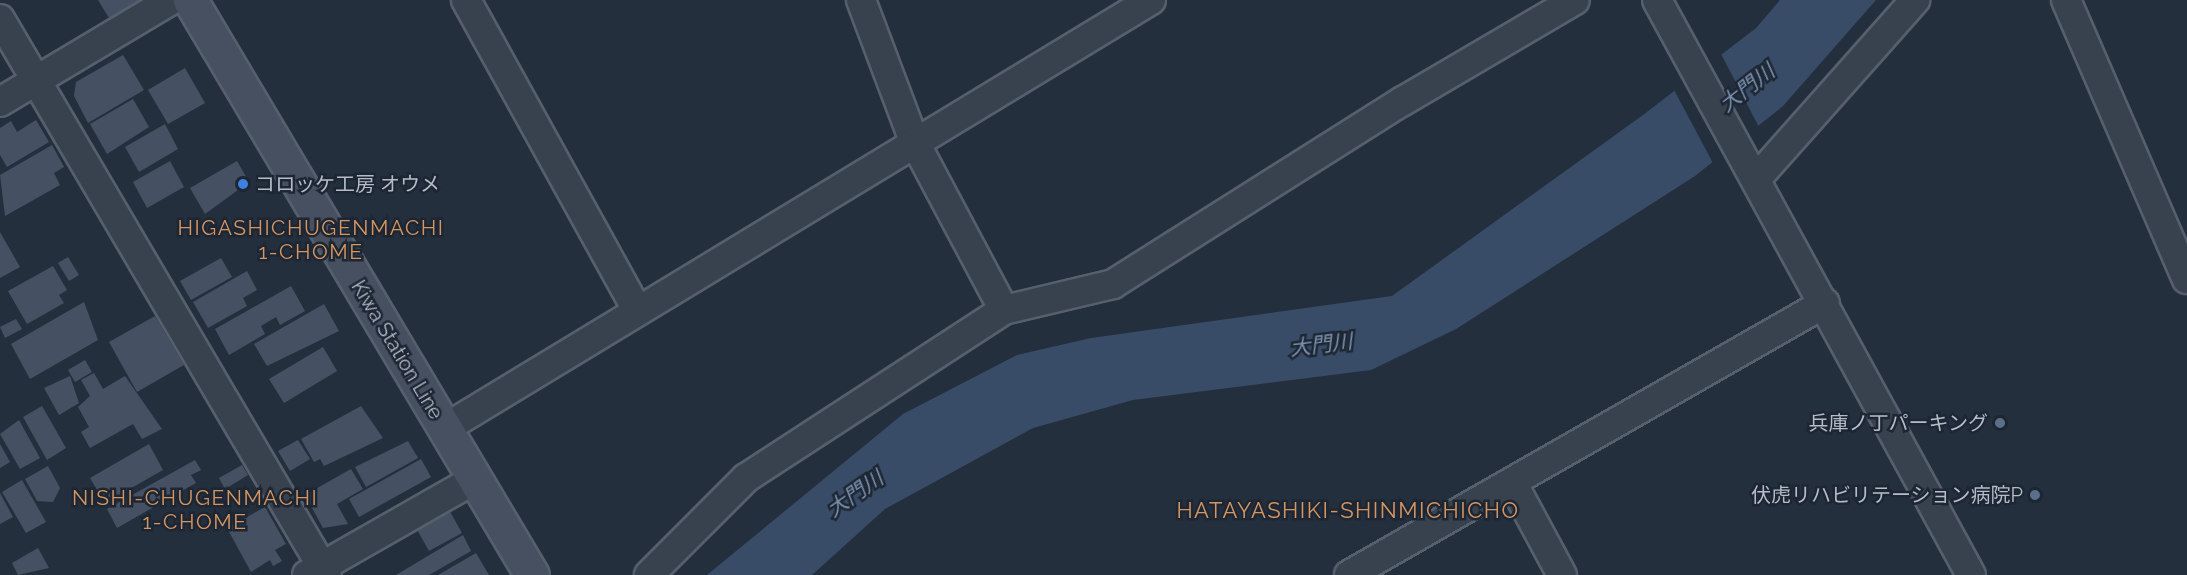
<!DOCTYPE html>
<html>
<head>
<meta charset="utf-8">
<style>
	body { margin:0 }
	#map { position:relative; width:2187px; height:575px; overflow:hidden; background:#242f3e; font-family:Raleway,"Noto Sans JP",sans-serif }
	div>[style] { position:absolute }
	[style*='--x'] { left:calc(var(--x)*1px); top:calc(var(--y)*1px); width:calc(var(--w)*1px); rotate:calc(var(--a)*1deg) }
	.water>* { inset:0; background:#394c67 }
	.pier>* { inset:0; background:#242f3e }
	.building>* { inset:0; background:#455162 }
	.roads { filter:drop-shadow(2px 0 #565f6c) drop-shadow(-2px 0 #565f6c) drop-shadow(0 2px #565f6c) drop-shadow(0 -2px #565f6c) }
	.street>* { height:28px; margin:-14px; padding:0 14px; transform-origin:14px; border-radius:14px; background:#38414e }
	.secondary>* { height:33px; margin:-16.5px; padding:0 16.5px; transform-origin:16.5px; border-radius:16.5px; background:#465061 }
	.dots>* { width:16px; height:16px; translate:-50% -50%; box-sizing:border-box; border:3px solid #1d2633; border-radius:50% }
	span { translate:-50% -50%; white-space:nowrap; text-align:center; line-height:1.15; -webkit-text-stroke:5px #1d2633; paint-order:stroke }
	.poi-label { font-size:20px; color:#b4bcc9 }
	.left { translate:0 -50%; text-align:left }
	.right { translate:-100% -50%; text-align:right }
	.street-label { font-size:20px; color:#b4bcc9 }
	.water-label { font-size:21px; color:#7c92b1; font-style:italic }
	.neighbourhood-label { font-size:21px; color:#d59563; letter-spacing:1.5px }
	.quarter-label { font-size:22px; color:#d59563; letter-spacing:1.5px }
</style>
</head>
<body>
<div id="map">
	<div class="water">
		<i style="clip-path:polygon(1780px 0,1876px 0,1783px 106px,1695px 176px,1456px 329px,1371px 370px,1133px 400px,1033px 428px,885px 509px,812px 575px,707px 575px,903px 414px,1017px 355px,1091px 338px,1392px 296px,1643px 115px,1756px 28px)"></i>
	</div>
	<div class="pier">
		<i style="clip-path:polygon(1720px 52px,1760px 129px,1714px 165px,1673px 88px)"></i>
	</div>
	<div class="building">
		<i style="clip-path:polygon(98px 0,141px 0,109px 18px)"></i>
		<i style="clip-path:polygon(123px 55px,144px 90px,88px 123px,74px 96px,76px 82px)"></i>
		<i style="clip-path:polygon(185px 68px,205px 103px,168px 124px,148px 90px)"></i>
		<i style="clip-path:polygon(133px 99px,149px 127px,107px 154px,90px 124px)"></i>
		<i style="clip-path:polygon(36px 120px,49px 142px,7px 167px,0 155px,0 128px,11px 121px,17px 132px)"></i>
		<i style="clip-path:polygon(165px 124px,178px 149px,139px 172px,125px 147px)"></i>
		<i style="clip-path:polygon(52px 145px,64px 167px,54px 173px,60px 185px,5px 216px,0 175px)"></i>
		<i style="clip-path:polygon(170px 161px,184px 187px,147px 208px,133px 182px)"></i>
		<i style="clip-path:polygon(237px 161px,249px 182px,205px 214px,190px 188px)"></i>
		<i style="clip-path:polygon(0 232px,20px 267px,0 278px)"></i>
		<i style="clip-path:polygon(68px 257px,79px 275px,69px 281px,58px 263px)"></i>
		<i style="clip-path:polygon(221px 258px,232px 277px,191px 300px,180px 281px)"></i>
		<i style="clip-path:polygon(53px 266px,67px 290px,59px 295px,64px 303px,27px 324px,8px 291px)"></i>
		<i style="clip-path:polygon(247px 271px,257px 290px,243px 298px,247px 306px,208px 328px,193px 302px)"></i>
		<i style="clip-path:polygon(291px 286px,305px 311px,280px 325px,276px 317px,261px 326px,265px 334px,229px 355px,215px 329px)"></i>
		<i style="clip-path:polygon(84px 302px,98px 340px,30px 379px,11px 344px)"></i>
		<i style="clip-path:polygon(324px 304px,339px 331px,267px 366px,254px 344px)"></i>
		<i style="clip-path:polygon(155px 316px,184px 365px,137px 392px,109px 342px)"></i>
		<i style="clip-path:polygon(16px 319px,22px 329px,5px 338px,0 327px)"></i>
		<i style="clip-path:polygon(323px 347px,337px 371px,284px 403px,269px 379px)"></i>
		<i style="clip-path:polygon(85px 360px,92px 372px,75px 382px,68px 370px)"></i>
		<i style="clip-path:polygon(94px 373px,103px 389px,125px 376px,162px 429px,142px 439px,133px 424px,90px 448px,81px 432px,89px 427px,78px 407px,90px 396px,81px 380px)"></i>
		<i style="clip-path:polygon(70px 376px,79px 403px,59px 415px,44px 388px)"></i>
		<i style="clip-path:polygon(42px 406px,66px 448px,47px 460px,23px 417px)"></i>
		<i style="clip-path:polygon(361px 406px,383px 438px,324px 466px,320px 459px,314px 462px,301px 439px)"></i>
		<i style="clip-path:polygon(19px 420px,40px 458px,20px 469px,0 434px)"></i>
		<i style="clip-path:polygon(298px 440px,310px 459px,290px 471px,278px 451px)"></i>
		<i style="clip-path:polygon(408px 441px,418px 458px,366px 487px,355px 467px)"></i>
		<i style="clip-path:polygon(0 444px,10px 462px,0 468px)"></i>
		<i style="clip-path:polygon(149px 444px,163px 470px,105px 503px,90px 478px)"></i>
		<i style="clip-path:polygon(421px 459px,431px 477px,359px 517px,349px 499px)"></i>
		<i style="clip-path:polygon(195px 460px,201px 470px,191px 475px,196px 483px,117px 528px,107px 509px)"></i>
		<i style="clip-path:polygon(242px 465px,248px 475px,225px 489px,219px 478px)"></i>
		<i style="clip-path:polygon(48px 466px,60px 488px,53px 502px,37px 501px,25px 479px)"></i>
		<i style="clip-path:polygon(351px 469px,363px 489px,337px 504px,348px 524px,323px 528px,305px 495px)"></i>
		<i style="clip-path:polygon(22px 480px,46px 522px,26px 533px,2px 492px)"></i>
		<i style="clip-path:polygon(0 493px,13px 517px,0 524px)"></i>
		<i style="clip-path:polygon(265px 507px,286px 544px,275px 550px,282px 561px,273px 566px,270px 560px,251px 572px,227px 528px)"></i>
		<i style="clip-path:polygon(448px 508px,462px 533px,429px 551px,415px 526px)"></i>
		<i style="clip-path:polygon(463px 535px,471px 551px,429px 575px,396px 575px)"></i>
		<i style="clip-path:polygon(38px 548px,49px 568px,18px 575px,12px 563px)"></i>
		<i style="clip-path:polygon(476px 553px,489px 575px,438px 575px)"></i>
	</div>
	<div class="roads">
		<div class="street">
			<i style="--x:466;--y:0;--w:354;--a:61.1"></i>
			<i style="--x:861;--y:0;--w:151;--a:69.4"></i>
			<i style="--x:914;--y:141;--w:191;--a:62"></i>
			<i style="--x:1657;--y:0;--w:655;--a:61.36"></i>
			<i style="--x:2066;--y:0;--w:304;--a:66.6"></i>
			<i style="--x:0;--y:19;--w:645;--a:59.54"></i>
			<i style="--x:0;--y:102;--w:199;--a:-30.8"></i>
			<i style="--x:1758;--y:177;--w:237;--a:-48.4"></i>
			<i style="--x:444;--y:429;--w:827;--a:-31.25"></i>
			<i style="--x:1513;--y:484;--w:103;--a:61.7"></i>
			<i style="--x:307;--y:575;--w:193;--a:-29.7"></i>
			<i style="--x:649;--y:575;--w:137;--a:-45"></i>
			<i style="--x:746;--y:478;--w:308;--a:-33.1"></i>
			<i style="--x:1004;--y:310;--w:112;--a:-13.4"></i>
			<i style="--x:1113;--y:284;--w:343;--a:-32.3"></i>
			<i style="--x:1403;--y:101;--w:199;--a:-30.4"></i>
			<i style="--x:1349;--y:575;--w:548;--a:-29.74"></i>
		</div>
		<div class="secondary">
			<i style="--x:190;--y:0;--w:669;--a:59.26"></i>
		</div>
	</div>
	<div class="dots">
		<i style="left:243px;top:184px;background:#3f7fe0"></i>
		<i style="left:2000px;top:423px;background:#5c6f8a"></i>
		<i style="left:2035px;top:495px;background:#5c6f8a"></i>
	</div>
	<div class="poi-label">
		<span class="left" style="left:255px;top:184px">コロッケ工房 オウメ</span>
		<span class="right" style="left:1988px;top:423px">兵庫ノ丁パーキング</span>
		<span class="right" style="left:2023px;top:495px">伏虎リハビリテーション病院P</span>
	</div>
	<div class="street-label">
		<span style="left:397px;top:350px;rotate:59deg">Kiwa Station Line</span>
	</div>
	<div class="water-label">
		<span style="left:1747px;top:88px;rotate:-38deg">大門川</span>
		<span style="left:1321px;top:345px;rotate:-7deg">大門川</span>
		<span style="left:855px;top:494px;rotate:-35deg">大門川</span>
	</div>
	<div class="neighbourhood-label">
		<span style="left:311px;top:240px">HIGASHICHUGENMACHI<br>1-CHOME</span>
		<span style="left:195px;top:510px">NISHI-CHUGENMACHI<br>1-CHOME</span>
	</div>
	<div class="quarter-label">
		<span style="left:1348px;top:511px">HATAYASHIKI-SHINMICHICHO</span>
	</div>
</div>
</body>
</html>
